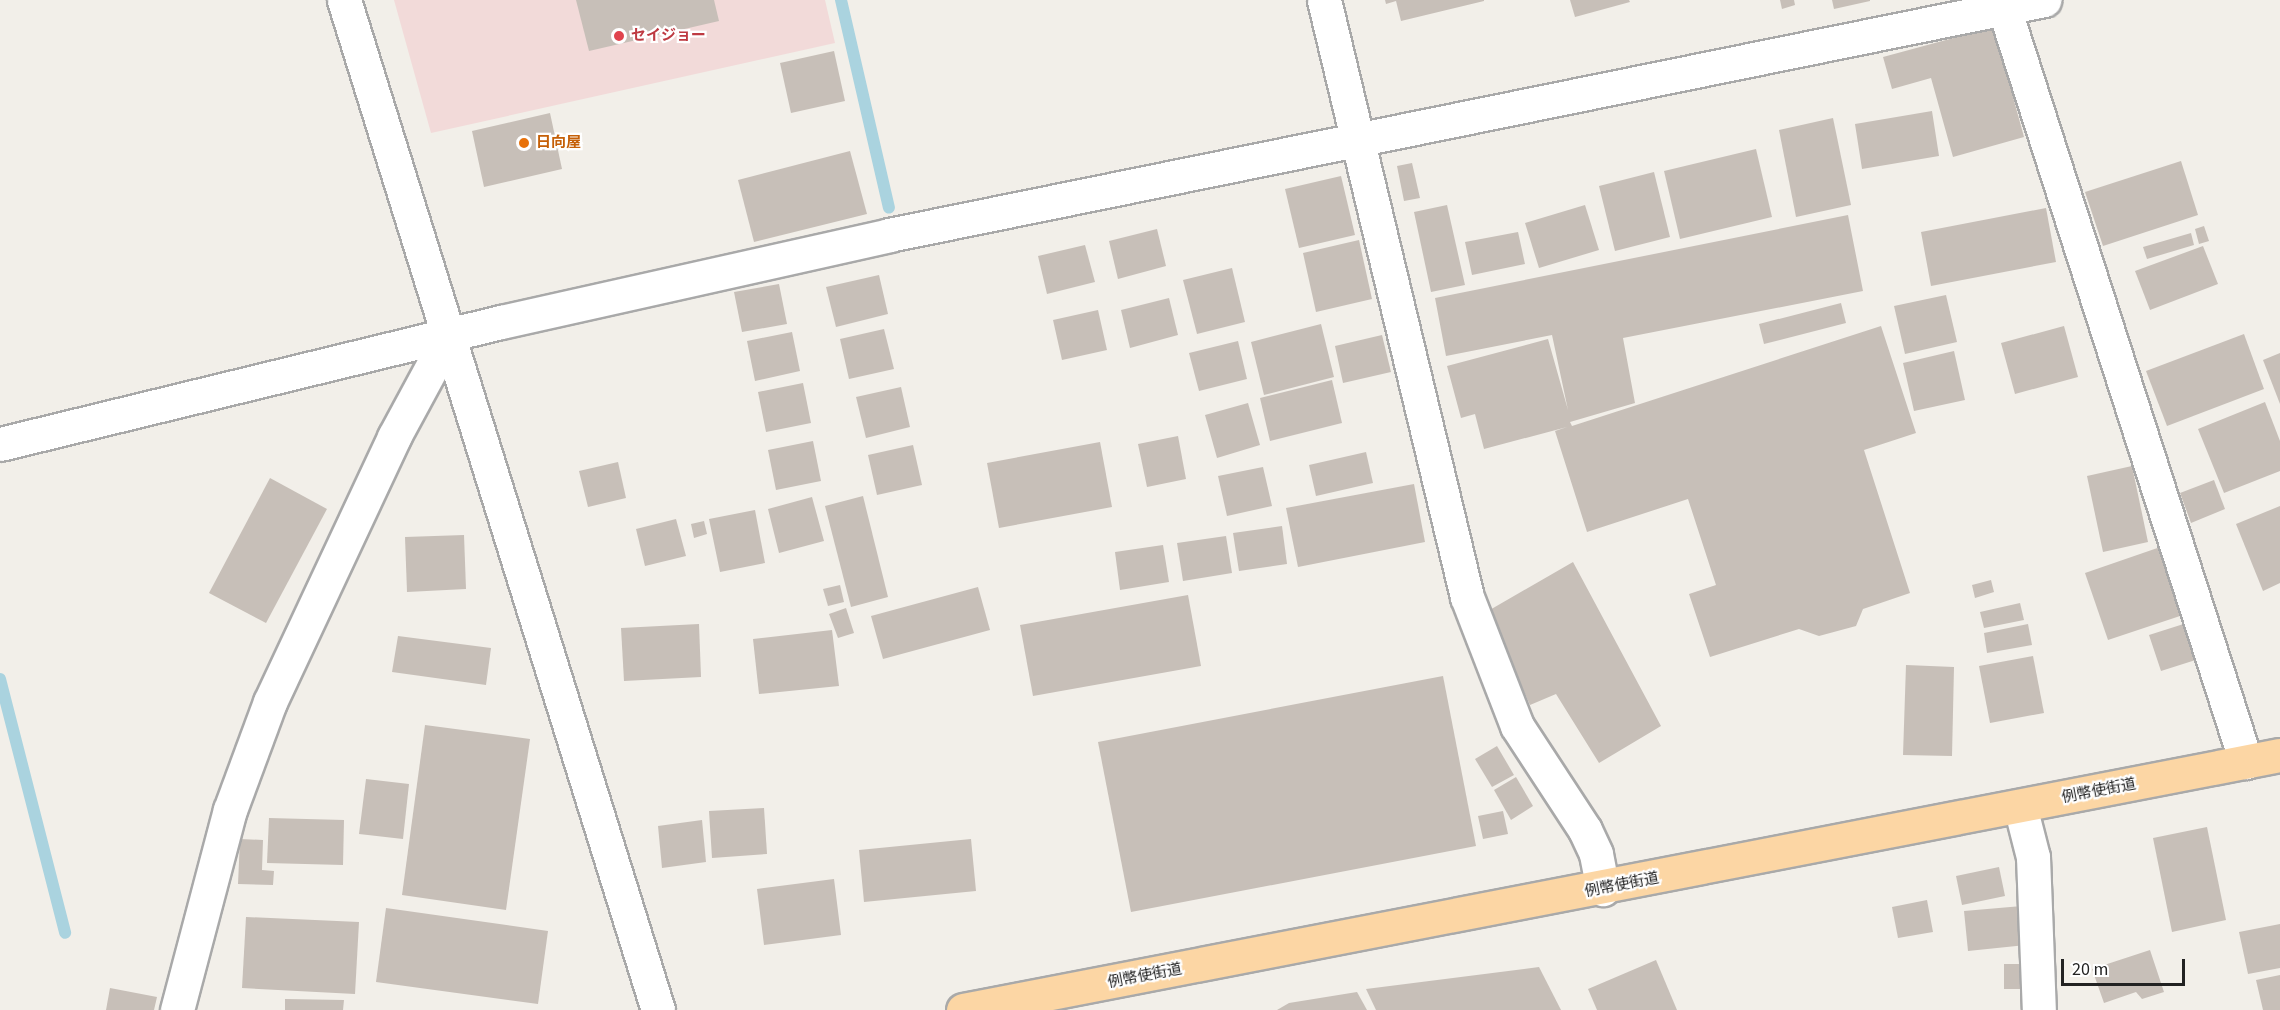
<!DOCTYPE html>
<html>
<head>
<meta charset="utf-8">
<style>
	body { margin:0 }
	#map { position:relative; width:2280px; height:1010px; overflow:hidden; background:#f2efe9; font-family:"Source Sans 3","Noto Sans JP",sans-serif }
	div>[style] { position:absolute }
	[style*='--x'] { left:calc(var(--x)*1px); top:calc(var(--y)*1px); width:calc(var(--w)*1px); rotate:calc(var(--a)*1deg) }
	.commercial>* { inset:0; background:#f2dad9 }
	.stream>* { height:12px; margin:-6px; padding:0 6px; transform-origin:6px; border-radius:6px; background:#aad3df }
	.building>* { inset:0; background:#c7bfb8 }
	.roads { filter:drop-shadow(2px 0 #a9a9a9) drop-shadow(-2px 0 #a9a9a9) drop-shadow(0 2px #a9a9a9) drop-shadow(0 -2px #a9a9a9) }
	.minor>* { height:33px; margin:-16.5px; padding:0 16.5px; transform-origin:16.5px; border-radius:16.5px; background:#fff }
	.major>* { height:33px; margin:-16.5px; padding:0 16.5px; transform-origin:16.5px; border-radius:16.5px; background:#fcd6a4 }
	.dots>* { width:16px; height:16px; translate:-50% -50%; box-sizing:border-box; border:3px solid #fff; border-radius:50% }
	span { translate:-50% -50%; white-space:nowrap; text-align:center; line-height:1.15; -webkit-text-stroke:4.5px #fff; paint-order:stroke }
	.health-label { font-size:15px; color:#be3a42; font-weight:700 }
	.left { translate:0 -50%; text-align:left }
	.food-label { font-size:15px; color:#c56008; font-weight:700 }
	.street-label { font-size:15px; color:#222 }
	.scale { position:absolute; left:2061px; top:959px; width:124px; height:27px; box-sizing:border-box; border:3px solid #222; border-top:0; padding-left:8px; font-size:18px; line-height:21px; white-space:nowrap; color:#222; -webkit-text-stroke:4px #fff; paint-order:stroke }
</style>
</head>
<body>
<div id="map">
	<div class="commercial">
		<i style="clip-path:polygon(394px 0,825px 0,835px 43px,431px 133px)"></i>
	</div>
	<div class="stream">
		<i style="--x:841;--y:0;--w:213;--a:77"></i>
		<i style="--x:0;--y:679;--w:262;--a:75.6"></i>
	</div>
	<div class="building">
		<i style="clip-path:polygon(576px 0,714px 0,719px 21px,589px 51px)"></i>
		<i style="clip-path:polygon(1385px 0,1484px 0,1484px 1px,1401px 21px,1396px 1px,1386px 4px)"></i>
		<i style="clip-path:polygon(1570px 0,1629px 0,1630px 2px,1575px 17px)"></i>
		<i style="clip-path:polygon(1780px 0,1794px 0,1795px 5px,1782px 9px)"></i>
		<i style="clip-path:polygon(1832px 0,1870px 0,1870px 1px,1834px 9px)"></i>
		<i style="clip-path:polygon(1994px 27px,2024px 137px,1953px 157px,1931px 78px,1892px 89px,1883px 57px)"></i>
		<i style="clip-path:polygon(834px 51px,845px 101px,791px 113px,780px 63px)"></i>
		<i style="clip-path:polygon(1932px 111px,1939px 156px,1862px 169px,1855px 124px)"></i>
		<i style="clip-path:polygon(550px 113px,562px 169px,484px 187px,472px 131px)"></i>
		<i style="clip-path:polygon(1833px 118px,1851px 205px,1796px 217px,1779px 130px)"></i>
		<i style="clip-path:polygon(1756px 149px,1772px 217px,1680px 239px,1664px 171px)"></i>
		<i style="clip-path:polygon(850px 151px,867px 214px,754px 242px,738px 180px)"></i>
		<i style="clip-path:polygon(2181px 161px,2198px 215px,2103px 246px,2085px 192px)"></i>
		<i style="clip-path:polygon(1412px 163px,1420px 198px,1404px 201px,1397px 166px)"></i>
		<i style="clip-path:polygon(1654px 172px,1670px 237px,1615px 251px,1599px 186px)"></i>
		<i style="clip-path:polygon(1341px 176px,1355px 235px,1299px 248px,1285px 189px)"></i>
		<i style="clip-path:polygon(1447px 205px,1465px 285px,1431px 292px,1414px 212px)"></i>
		<i style="clip-path:polygon(1585px 205px,1599px 250px,1539px 268px,1525px 223px)"></i>
		<i style="clip-path:polygon(2046px 208px,2056px 262px,1931px 286px,1921px 232px)"></i>
		<i style="clip-path:polygon(1848px 215px,1863px 291px,1623px 338px,1635px 403px,1570px 422px,1572px 426px,1881px 326px,1916px 433px,1864px 450px,1910px 593px,1863px 609px,1856px 626px,1819px 636px,1799px 629px,1710px 657px,1689px 594px,1716px 585px,1688px 499px,1587px 532px,1555px 431px,1567px 427px,1484px 449px,1475px 414px,1461px 418px,1447px 366px,1548px 339px,1568px 410px,1552px 335px,1446px 356px,1435px 298px)"></i>
		<i style="clip-path:polygon(2204px 226px,2209px 241px,2199px 244px,2195px 229px)"></i>
		<i style="clip-path:polygon(1157px 229px,1166px 266px,1118px 279px,1109px 241px)"></i>
		<i style="clip-path:polygon(1518px 232px,1525px 264px,1472px 275px,1465px 242px)"></i>
		<i style="clip-path:polygon(2191px 233px,2194px 245px,2147px 259px,2143px 247px)"></i>
		<i style="clip-path:polygon(1359px 240px,1372px 299px,1316px 312px,1303px 253px)"></i>
		<i style="clip-path:polygon(1085px 245px,1095px 282px,1047px 294px,1038px 256px)"></i>
		<i style="clip-path:polygon(2203px 246px,2218px 284px,2150px 310px,2135px 271px)"></i>
		<i style="clip-path:polygon(1232px 268px,1245px 322px,1197px 334px,1183px 280px)"></i>
		<i style="clip-path:polygon(879px 275px,888px 314px,836px 327px,826px 287px)"></i>
		<i style="clip-path:polygon(779px 284px,787px 324px,742px 332px,734px 292px)"></i>
		<i style="clip-path:polygon(1946px 295px,1957px 342px,1905px 354px,1894px 306px)"></i>
		<i style="clip-path:polygon(1169px 298px,1178px 335px,1130px 348px,1121px 310px)"></i>
		<i style="clip-path:polygon(1841px 303px,1846px 323px,1764px 344px,1759px 324px)"></i>
		<i style="clip-path:polygon(1098px 310px,1107px 350px,1062px 360px,1053px 320px)"></i>
		<i style="clip-path:polygon(1321px 324px,1334px 377px,1264px 395px,1251px 342px)"></i>
		<i style="clip-path:polygon(2064px 326px,2078px 377px,2015px 394px,2001px 343px)"></i>
		<i style="clip-path:polygon(884px 329px,894px 369px,849px 379px,840px 339px)"></i>
		<i style="clip-path:polygon(792px 332px,800px 371px,755px 381px,747px 341px)"></i>
		<i style="clip-path:polygon(2244px 334px,2264px 389px,2167px 426px,2146px 371px)"></i>
		<i style="clip-path:polygon(1382px 335px,1391px 372px,1343px 383px,1335px 346px)"></i>
		<i style="clip-path:polygon(1238px 341px,1247px 379px,1199px 391px,1189px 353px)"></i>
		<i style="clip-path:polygon(1954px 351px,1965px 400px,1914px 411px,1903px 363px)"></i>
		<i style="clip-path:polygon(2280px 353px,2280px 404px,2263px 360px)"></i>
		<i style="clip-path:polygon(1332px 380px,1342px 423px,1270px 441px,1260px 398px)"></i>
		<i style="clip-path:polygon(803px 383px,811px 423px,766px 432px,758px 392px)"></i>
		<i style="clip-path:polygon(901px 387px,910px 427px,866px 438px,856px 397px)"></i>
		<i style="clip-path:polygon(2265px 402px,2280px 441px,2280px 471px,2224px 493px,2198px 429px)"></i>
		<i style="clip-path:polygon(1248px 403px,1260px 445px,1217px 458px,1205px 415px)"></i>
		<i style="clip-path:polygon(1178px 436px,1186px 479px,1147px 487px,1138px 444px)"></i>
		<i style="clip-path:polygon(813px 441px,821px 481px,776px 490px,768px 450px)"></i>
		<i style="clip-path:polygon(1100px 442px,1112px 507px,999px 528px,987px 463px)"></i>
		<i style="clip-path:polygon(913px 445px,922px 485px,877px 495px,868px 455px)"></i>
		<i style="clip-path:polygon(1366px 452px,1373px 483px,1316px 496px,1309px 465px)"></i>
		<i style="clip-path:polygon(618px 462px,626px 498px,588px 507px,579px 471px)"></i>
		<i style="clip-path:polygon(2132px 466px,2148px 542px,2103px 552px,2087px 476px)"></i>
		<i style="clip-path:polygon(1263px 467px,1272px 506px,1227px 516px,1218px 476px)"></i>
		<i style="clip-path:polygon(270px 478px,327px 509px,266px 623px,209px 593px)"></i>
		<i style="clip-path:polygon(2214px 480px,2225px 509px,2191px 523px,2180px 493px)"></i>
		<i style="clip-path:polygon(1414px 484px,1425px 542px,1298px 567px,1286px 508px)"></i>
		<i style="clip-path:polygon(863px 496px,888px 597px,851px 607px,825px 506px)"></i>
		<i style="clip-path:polygon(812px 497px,824px 541px,779px 553px,768px 509px)"></i>
		<i style="clip-path:polygon(2280px 506px,2280px 583px,2263px 591px,2236px 524px)"></i>
		<i style="clip-path:polygon(755px 510px,765px 563px,720px 572px,709px 519px)"></i>
		<i style="clip-path:polygon(676px 519px,686px 556px,645px 566px,636px 529px)"></i>
		<i style="clip-path:polygon(704px 521px,707px 534px,694px 538px,691px 524px)"></i>
		<i style="clip-path:polygon(1282px 526px,1287px 564px,1239px 571px,1233px 533px)"></i>
		<i style="clip-path:polygon(464px 535px,466px 589px,407px 592px,405px 537px)"></i>
		<i style="clip-path:polygon(1226px 536px,1232px 573px,1183px 581px,1177px 543px)"></i>
		<i style="clip-path:polygon(2169px 544px,2192px 612px,2108px 640px,2085px 573px)"></i>
		<i style="clip-path:polygon(1163px 545px,1169px 582px,1120px 590px,1115px 552px)"></i>
		<i style="clip-path:polygon(1573px 562px,1661px 726px,1599px 763px,1556px 694px,1530px 705px,1488px 611px)"></i>
		<i style="clip-path:polygon(1991px 580px,1994px 592px,1975px 598px,1972px 585px)"></i>
		<i style="clip-path:polygon(840px 585px,844px 602px,828px 606px,823px 589px)"></i>
		<i style="clip-path:polygon(978px 587px,990px 630px,883px 659px,871px 616px)"></i>
		<i style="clip-path:polygon(1188px 595px,1201px 666px,1033px 696px,1020px 625px)"></i>
		<i style="clip-path:polygon(2020px 603px,2024px 620px,1984px 628px,1980px 612px)"></i>
		<i style="clip-path:polygon(846px 608px,854px 633px,838px 638px,829px 614px)"></i>
		<i style="clip-path:polygon(2193px 621px,2205px 657px,2161px 671px,2149px 635px)"></i>
		<i style="clip-path:polygon(699px 624px,701px 677px,624px 681px,621px 628px)"></i>
		<i style="clip-path:polygon(2028px 624px,2032px 645px,1987px 653px,1984px 633px)"></i>
		<i style="clip-path:polygon(832px 630px,839px 686px,759px 694px,753px 639px)"></i>
		<i style="clip-path:polygon(398px 636px,491px 648px,486px 685px,392px 672px)"></i>
		<i style="clip-path:polygon(2033px 656px,2044px 713px,1990px 723px,1979px 666px)"></i>
		<i style="clip-path:polygon(1906px 665px,1954px 667px,1952px 756px,1903px 755px)"></i>
		<i style="clip-path:polygon(1443px 676px,1476px 846px,1131px 912px,1098px 742px)"></i>
		<i style="clip-path:polygon(425px 725px,530px 739px,506px 910px,402px 895px)"></i>
		<i style="clip-path:polygon(1497px 746px,1514px 775px,1492px 787px,1475px 759px)"></i>
		<i style="clip-path:polygon(1516px 777px,1533px 806px,1511px 820px,1494px 790px)"></i>
		<i style="clip-path:polygon(366px 779px,409px 784px,403px 839px,359px 834px)"></i>
		<i style="clip-path:polygon(764px 808px,767px 854px,712px 858px,709px 811px)"></i>
		<i style="clip-path:polygon(1503px 811px,1508px 834px,1483px 839px,1478px 816px)"></i>
		<i style="clip-path:polygon(269px 818px,344px 820px,343px 865px,267px 863px)"></i>
		<i style="clip-path:polygon(702px 820px,706px 862px,662px 868px,658px 826px)"></i>
		<i style="clip-path:polygon(2207px 827px,2226px 920px,2172px 932px,2153px 838px)"></i>
		<i style="clip-path:polygon(240px 839px,263px 840px,262px 870px,274px 871px,273px 885px,238px 884px)"></i>
		<i style="clip-path:polygon(971px 839px,976px 891px,864px 902px,859px 850px)"></i>
		<i style="clip-path:polygon(1999px 867px,2005px 896px,1962px 905px,1956px 876px)"></i>
		<i style="clip-path:polygon(834px 879px,841px 935px,764px 945px,757px 889px)"></i>
		<i style="clip-path:polygon(1927px 900px,1933px 932px,1898px 938px,1892px 907px)"></i>
		<i style="clip-path:polygon(2022px 906px,2026px 945px,1968px 951px,1964px 911px)"></i>
		<i style="clip-path:polygon(386px 908px,548px 931px,538px 1004px,376px 982px)"></i>
		<i style="clip-path:polygon(246px 917px,359px 922px,355px 994px,242px 988px)"></i>
		<i style="clip-path:polygon(2280px 924px,2280px 968px,2248px 974px,2239px 932px)"></i>
		<i style="clip-path:polygon(2150px 950px,2164px 992px,2142px 999px,2136px 992px,2104px 1003px,2092px 969px)"></i>
		<i style="clip-path:polygon(1656px 960px,1677px 1010px,1597px 1010px,1588px 989px)"></i>
		<i style="clip-path:polygon(2004px 964px,2025px 964px,2025px 989px,2004px 989px)"></i>
		<i style="clip-path:polygon(1539px 967px,1561px 1010px,1376px 1010px,1366px 989px)"></i>
		<i style="clip-path:polygon(2280px 975px,2280px 1010px,2263px 1010px,2256px 980px)"></i>
		<i style="clip-path:polygon(110px 988px,157px 997px,154px 1010px,106px 1010px)"></i>
		<i style="clip-path:polygon(1357px 992px,1367px 1010px,1277px 1010px,1289px 1003px)"></i>
		<i style="clip-path:polygon(285px 999px,344px 1000px,343px 1010px,285px 1010px)"></i>
	</div>
	<div class="roads">
		<div class="minor">
			<i style="--x:344;--y:0;--w:1058;--a:72.73"></i>
			<i style="--x:1324;--y:0;--w:614;--a:76.53"></i>
			<i style="--x:1467;--y:597;--w:138;--a:68.8"></i>
			<i style="--x:1517;--y:726;--w:124;--a:56.8"></i>
			<i style="--x:1585;--y:830;--w:26;--a:65"></i>
			<i style="--x:1596;--y:854;--w:36;--a:79"></i>
			<i style="--x:2004;--y:8;--w:792;--a:72.21"></i>
			<i style="--x:0;--y:444;--w:516;--a:-13.69"></i>
			<i style="--x:501;--y:322;--w:398;--a:-12.6"></i>
			<i style="--x:889;--y:235;--w:1179;--a:-11.5"></i>
			<i style="--x:2020;--y:806;--w:53;--a:75.7"></i>
			<i style="--x:2033;--y:857;--w:153;--a:87.8"></i>
			<i style="--x:177;--y:1010;--w:207;--a:-75.2"></i>
			<i style="--x:230;--y:810;--w:115;--a:-69.7"></i>
			<i style="--x:270;--y:702;--w:293;--a:-64.9"></i>
			<i style="--x:394;--y:437;--w:114;--a:-61.6"></i>
		</div>
		<div class="major">
			<i style="--x:963;--y:1010;--w:1341;--a:-10.96"></i>
		</div>
	</div>
	<div class="dots">
		<i style="left:619px;top:36px;background:#e0444e"></i>
		<i style="left:524px;top:143px;background:#e8710a"></i>
	</div>
	<div class="health-label">
		<span class="left" style="left:631px;top:36px">セイジョー</span>
	</div>
	<div class="food-label">
		<span class="left" style="left:536px;top:143px">日向屋</span>
	</div>
	<div class="street-label">
		<span style="left:2099px;top:791px;rotate:-11deg">例幣使街道</span>
		<span style="left:1622px;top:885px;rotate:-11deg">例幣使街道</span>
		<span style="left:1145px;top:976px;rotate:-11deg">例幣使街道</span>
	</div>
	<div class="scale">20 m</div>
</div>
</body>
</html>
